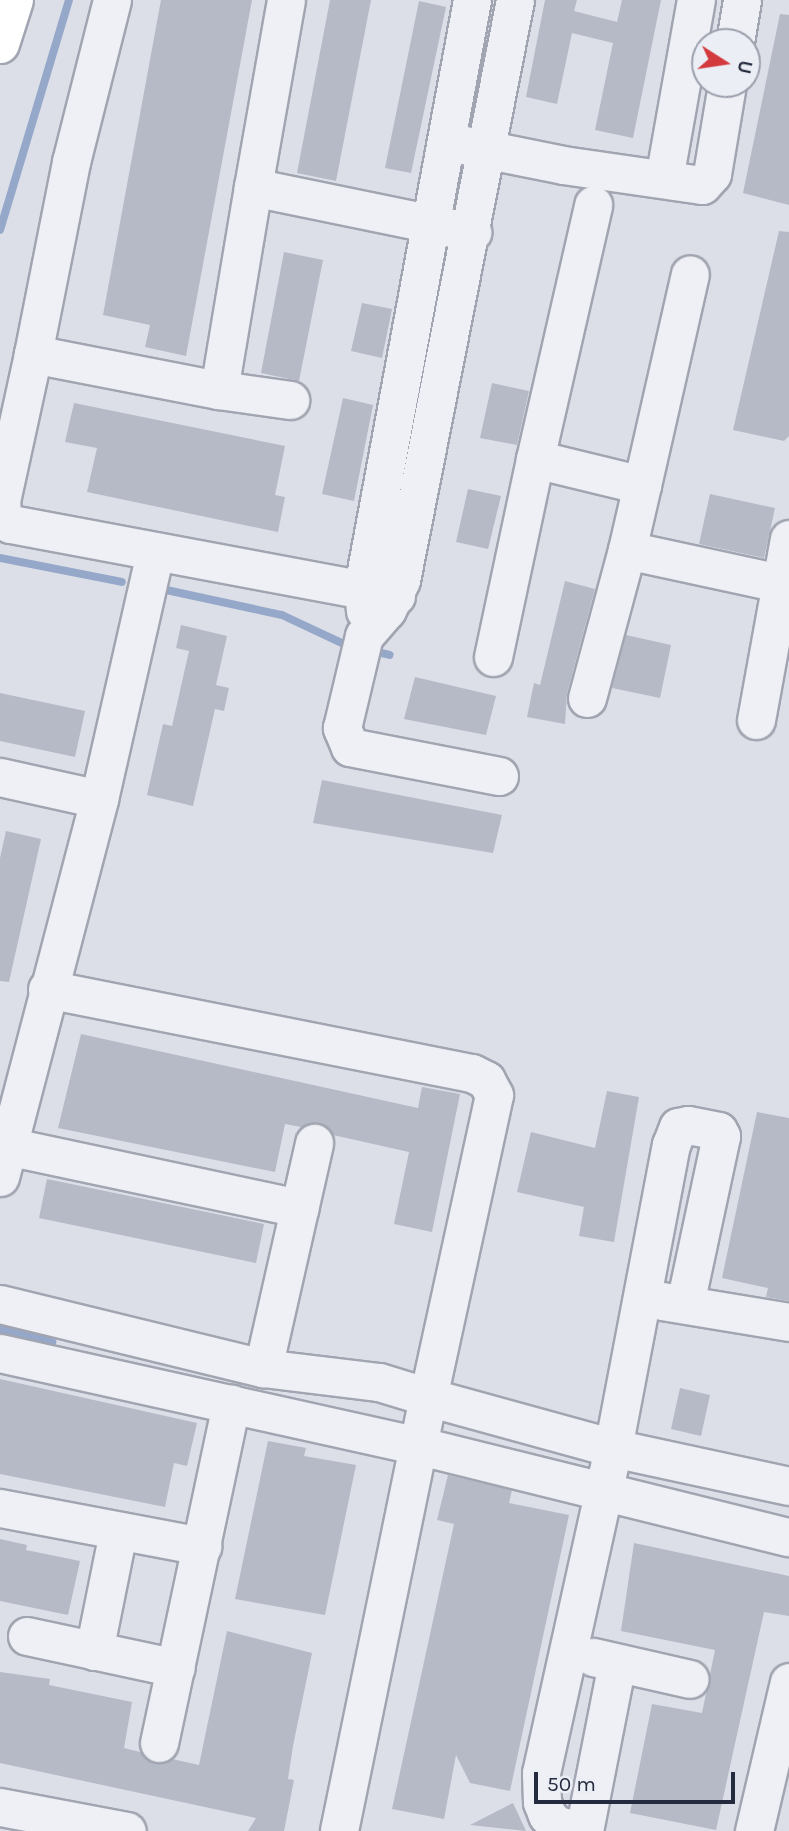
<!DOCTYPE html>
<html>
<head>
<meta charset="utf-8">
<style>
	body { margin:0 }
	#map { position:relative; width:789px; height:1831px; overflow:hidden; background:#dcdfe7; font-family:Karla,sans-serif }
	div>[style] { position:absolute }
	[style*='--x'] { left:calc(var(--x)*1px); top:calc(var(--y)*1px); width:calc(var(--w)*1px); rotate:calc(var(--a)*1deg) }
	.stream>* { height:8px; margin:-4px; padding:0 4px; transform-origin:4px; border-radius:4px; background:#95a8c9 }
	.building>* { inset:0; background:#b6bac7 }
	.roads { filter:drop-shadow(2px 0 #a1a5b1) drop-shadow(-2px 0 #a1a5b1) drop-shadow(0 2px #a1a5b1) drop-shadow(0 -2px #a1a5b1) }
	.minor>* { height:37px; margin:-18.5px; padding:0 18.5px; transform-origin:18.5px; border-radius:18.5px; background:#eff0f5 }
	.highway>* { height:38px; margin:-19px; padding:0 19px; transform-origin:19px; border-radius:19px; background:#fff }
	span { translate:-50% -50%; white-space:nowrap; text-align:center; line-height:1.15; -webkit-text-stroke:6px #ebeef5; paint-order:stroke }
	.north { position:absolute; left:691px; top:28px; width:70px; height:70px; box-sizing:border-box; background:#ebeef5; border:2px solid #9ca0ac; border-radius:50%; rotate:102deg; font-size:19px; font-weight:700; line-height:28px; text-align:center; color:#252b3e }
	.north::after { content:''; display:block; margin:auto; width:24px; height:32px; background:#d33a3d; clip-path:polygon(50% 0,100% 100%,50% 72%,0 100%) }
	.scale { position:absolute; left:534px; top:1772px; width:201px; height:32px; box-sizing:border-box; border:4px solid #252b3e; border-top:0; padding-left:9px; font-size:21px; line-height:24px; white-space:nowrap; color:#252b3e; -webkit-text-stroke:5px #ebeef5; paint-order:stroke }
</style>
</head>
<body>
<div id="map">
	<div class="stream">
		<i style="--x:0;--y:230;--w:240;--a:-73.3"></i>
		<i style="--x:0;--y:558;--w:124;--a:11.1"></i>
		<i style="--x:157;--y:588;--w:128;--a:12.2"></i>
		<i style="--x:282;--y:615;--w:68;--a:25.1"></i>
		<i style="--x:373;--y:651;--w:17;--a:13"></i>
		<i style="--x:0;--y:1329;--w:54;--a:14"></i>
	</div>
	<div class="building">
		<i style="clip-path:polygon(161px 0,252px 0,186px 356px,145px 347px,150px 325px,103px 315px)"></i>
		<i style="clip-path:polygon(330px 0,371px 0,336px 181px,297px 173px)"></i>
		<i style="clip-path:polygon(545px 0,577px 0,574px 11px,617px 22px,622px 0,661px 0,633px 138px,595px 130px,613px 43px,572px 33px,557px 104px,526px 97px)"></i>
		<i style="clip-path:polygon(419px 1px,446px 7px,411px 173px,385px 168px)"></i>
		<i style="clip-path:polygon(780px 14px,789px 15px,789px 205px,743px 193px)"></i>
		<i style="clip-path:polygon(779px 231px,789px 232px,789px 436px,784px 441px,733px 430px)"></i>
		<i style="clip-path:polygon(284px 252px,323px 260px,299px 381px,261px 373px)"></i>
		<i style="clip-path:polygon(362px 303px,392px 309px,382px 358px,351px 351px)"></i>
		<i style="clip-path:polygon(492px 383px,529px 391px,517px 445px,480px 438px)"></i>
		<i style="clip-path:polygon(343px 398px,373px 405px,354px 501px,322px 494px)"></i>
		<i style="clip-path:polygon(74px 403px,285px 446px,275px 495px,285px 497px,278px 532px,87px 492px,97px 448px,65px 442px)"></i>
		<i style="clip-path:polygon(468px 489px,501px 496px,488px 549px,456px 542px)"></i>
		<i style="clip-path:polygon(710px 494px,775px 508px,764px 558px,699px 544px)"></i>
		<i style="clip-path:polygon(565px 581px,595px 589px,567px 693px,565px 724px,527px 717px,534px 683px,540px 685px)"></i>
		<i style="clip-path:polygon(181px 625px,227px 636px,216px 685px,229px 688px,224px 711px,215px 709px,193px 806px,147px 795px,163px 724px,172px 726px,189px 651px,176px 648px)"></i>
		<i style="clip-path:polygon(626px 635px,671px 645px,660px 698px,612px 688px)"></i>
		<i style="clip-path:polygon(415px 677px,496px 696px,486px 735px,404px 719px)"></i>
		<i style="clip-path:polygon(0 693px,85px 711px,75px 757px,0 741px)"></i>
		<i style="clip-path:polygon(322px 780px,502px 815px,493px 853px,313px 823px)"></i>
		<i style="clip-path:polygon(6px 831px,41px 839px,9px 982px,0 981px,0 858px)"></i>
		<i style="clip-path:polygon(81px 1034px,418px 1108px,422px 1087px,460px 1094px,432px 1232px,394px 1224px,409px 1152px,333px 1135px,319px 1123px,301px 1127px,285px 1124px,275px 1172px,58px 1128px)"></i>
		<i style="clip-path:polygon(607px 1091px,639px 1097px,614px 1242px,579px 1236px,584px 1207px,517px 1192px,531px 1132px,595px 1148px)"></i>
		<i style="clip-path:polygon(757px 1112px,789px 1118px,789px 1301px,766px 1297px,768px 1288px,722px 1278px)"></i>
		<i style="clip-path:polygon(47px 1179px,264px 1224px,256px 1263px,39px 1218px)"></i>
		<i style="clip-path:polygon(0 1379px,197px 1423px,187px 1466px,174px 1463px,165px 1507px,0 1474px)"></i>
		<i style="clip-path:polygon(680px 1388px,710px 1395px,701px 1436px,671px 1429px)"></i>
		<i style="clip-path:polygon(268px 1441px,306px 1448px,304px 1456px,356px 1465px,325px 1615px,235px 1599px)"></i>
		<i style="clip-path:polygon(448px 1475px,512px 1490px,509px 1503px,569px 1515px,510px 1791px,470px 1783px,456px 1755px,444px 1819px,392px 1809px,454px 1524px,437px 1520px)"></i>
		<i style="clip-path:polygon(0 1539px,27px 1545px,26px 1550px,80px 1561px,68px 1615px,0 1601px)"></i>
		<i style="clip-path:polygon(634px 1543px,789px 1576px,789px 1616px,764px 1612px,716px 1830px,630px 1813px,652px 1704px,702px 1713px,715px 1650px,621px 1631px)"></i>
		<i style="clip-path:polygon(227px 1631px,312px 1653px,293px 1746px,288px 1779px,294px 1780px,284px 1831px,248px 1831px,256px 1818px,0 1763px,0 1672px,50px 1679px,49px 1685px,132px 1702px,124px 1748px,140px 1752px,154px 1763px,172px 1759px,199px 1765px)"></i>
		<i style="clip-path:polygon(513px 1803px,526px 1831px,470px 1825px)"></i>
	</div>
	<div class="roads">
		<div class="minor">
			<i style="--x:735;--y:42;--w:43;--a:-80.5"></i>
			<i style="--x:464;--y:145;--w:101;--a:11.4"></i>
			<i style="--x:563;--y:165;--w:140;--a:8.2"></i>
			<i style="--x:702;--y:185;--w:15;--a:-48"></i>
			<i style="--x:712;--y:174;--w:91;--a:-80.5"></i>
			<i style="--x:664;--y:179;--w:182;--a:-79.9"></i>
			<i style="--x:253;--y:187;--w:190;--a:-80"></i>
			<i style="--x:33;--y:354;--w:196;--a:-78.8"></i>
			<i style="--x:71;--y:162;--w:167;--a:-75.8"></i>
			<i style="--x:219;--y:390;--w:72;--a:8"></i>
			<i style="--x:535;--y:459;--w:261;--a:-77.1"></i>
			<i style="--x:642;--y:485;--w:216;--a:-77.2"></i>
			<i style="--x:396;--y:596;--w:393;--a:-169.4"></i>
			<i style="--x:10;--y:524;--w:13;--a:-129"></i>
			<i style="--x:2;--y:514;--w:13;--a:-94"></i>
			<i style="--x:1;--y:501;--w:150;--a:-77.7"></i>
			<i style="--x:33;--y:354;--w:189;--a:11"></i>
			<i style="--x:219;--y:390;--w:206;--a:-80.5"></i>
			<i style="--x:253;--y:187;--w:224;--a:11.6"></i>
			<i style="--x:365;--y:611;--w:24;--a:-95"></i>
			<i style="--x:363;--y:587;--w:597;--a:-79.48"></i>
			<i style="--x:493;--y:657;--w:202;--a:-78"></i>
			<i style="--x:535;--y:459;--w:110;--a:13.7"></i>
			<i style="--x:642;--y:485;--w:67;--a:103"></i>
			<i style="--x:587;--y:698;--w:153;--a:-74.9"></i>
			<i style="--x:627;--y:550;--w:156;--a:12.2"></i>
			<i style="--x:756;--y:720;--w:184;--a:-79.7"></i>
			<i style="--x:499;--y:776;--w:152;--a:-169"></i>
			<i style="--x:350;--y:747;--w:21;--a:-113"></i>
			<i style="--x:342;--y:728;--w:95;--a:-76.6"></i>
			<i style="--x:364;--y:636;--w:35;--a:-49"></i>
			<i style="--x:387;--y:610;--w:33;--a:-65"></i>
			<i style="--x:401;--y:580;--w:591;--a:-78.88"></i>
			<i style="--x:0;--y:777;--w:101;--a:12.5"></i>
			<i style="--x:47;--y:989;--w:433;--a:11.2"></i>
			<i style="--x:472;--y:1073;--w:16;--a:27"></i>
			<i style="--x:486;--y:1080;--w:17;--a:62"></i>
			<i style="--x:494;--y:1095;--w:309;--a:102.3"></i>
			<i style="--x:428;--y:1397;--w:192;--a:15.4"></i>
			<i style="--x:613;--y:1448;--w:180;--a:12.2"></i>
			<i style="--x:7;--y:1146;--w:299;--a:12"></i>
			<i style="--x:0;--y:1177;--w:391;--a:-75.3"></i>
			<i style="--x:99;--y:799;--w:253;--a:-77.2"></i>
			<i style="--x:662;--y:1301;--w:129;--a:9.4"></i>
			<i style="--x:0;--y:1304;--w:271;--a:13.7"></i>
			<i style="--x:263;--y:1368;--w:117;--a:6.9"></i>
			<i style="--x:379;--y:1382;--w:51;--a:17"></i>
			<i style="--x:428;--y:1397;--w:443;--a:101.6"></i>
			<i style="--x:0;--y:1353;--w:426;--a:12.5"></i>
			<i style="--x:416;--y:1445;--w:384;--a:13.9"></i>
			<i style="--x:263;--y:1368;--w:231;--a:-77.2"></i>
			<i style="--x:0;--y:1508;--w:206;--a:10.7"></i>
			<i style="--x:27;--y:1636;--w:152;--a:12.1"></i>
			<i style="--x:94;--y:1651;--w:121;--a:-78.6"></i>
			<i style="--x:593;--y:1657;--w:99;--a:12.8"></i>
			<i style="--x:159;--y:1743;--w:347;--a:-78"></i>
			<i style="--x:0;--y:1807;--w:129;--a:10.7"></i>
			<i style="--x:583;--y:1831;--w:28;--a:-167"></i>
			<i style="--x:556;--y:1825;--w:13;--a:-132"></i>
			<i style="--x:547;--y:1815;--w:14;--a:-111"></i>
			<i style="--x:542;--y:1802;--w:29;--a:-92"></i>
			<i style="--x:541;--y:1773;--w:333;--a:-77.5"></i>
			<i style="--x:613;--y:1448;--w:309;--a:-79.2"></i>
			<i style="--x:671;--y:1145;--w:19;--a:-69"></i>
			<i style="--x:678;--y:1127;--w:10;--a:-11"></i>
			<i style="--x:688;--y:1125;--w:31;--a:11"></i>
			<i style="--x:718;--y:1131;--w:6;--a:59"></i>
			<i style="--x:721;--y:1136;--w:172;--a:102.1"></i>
			<i style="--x:584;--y:1831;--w:171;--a:-78.9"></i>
			<i style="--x:754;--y:1831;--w:153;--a:-76.8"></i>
		</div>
		<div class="highway">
			<i style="--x:0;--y:44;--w:46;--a:-72.3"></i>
		</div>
	</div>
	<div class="north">U</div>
	<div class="scale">50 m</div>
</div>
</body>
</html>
